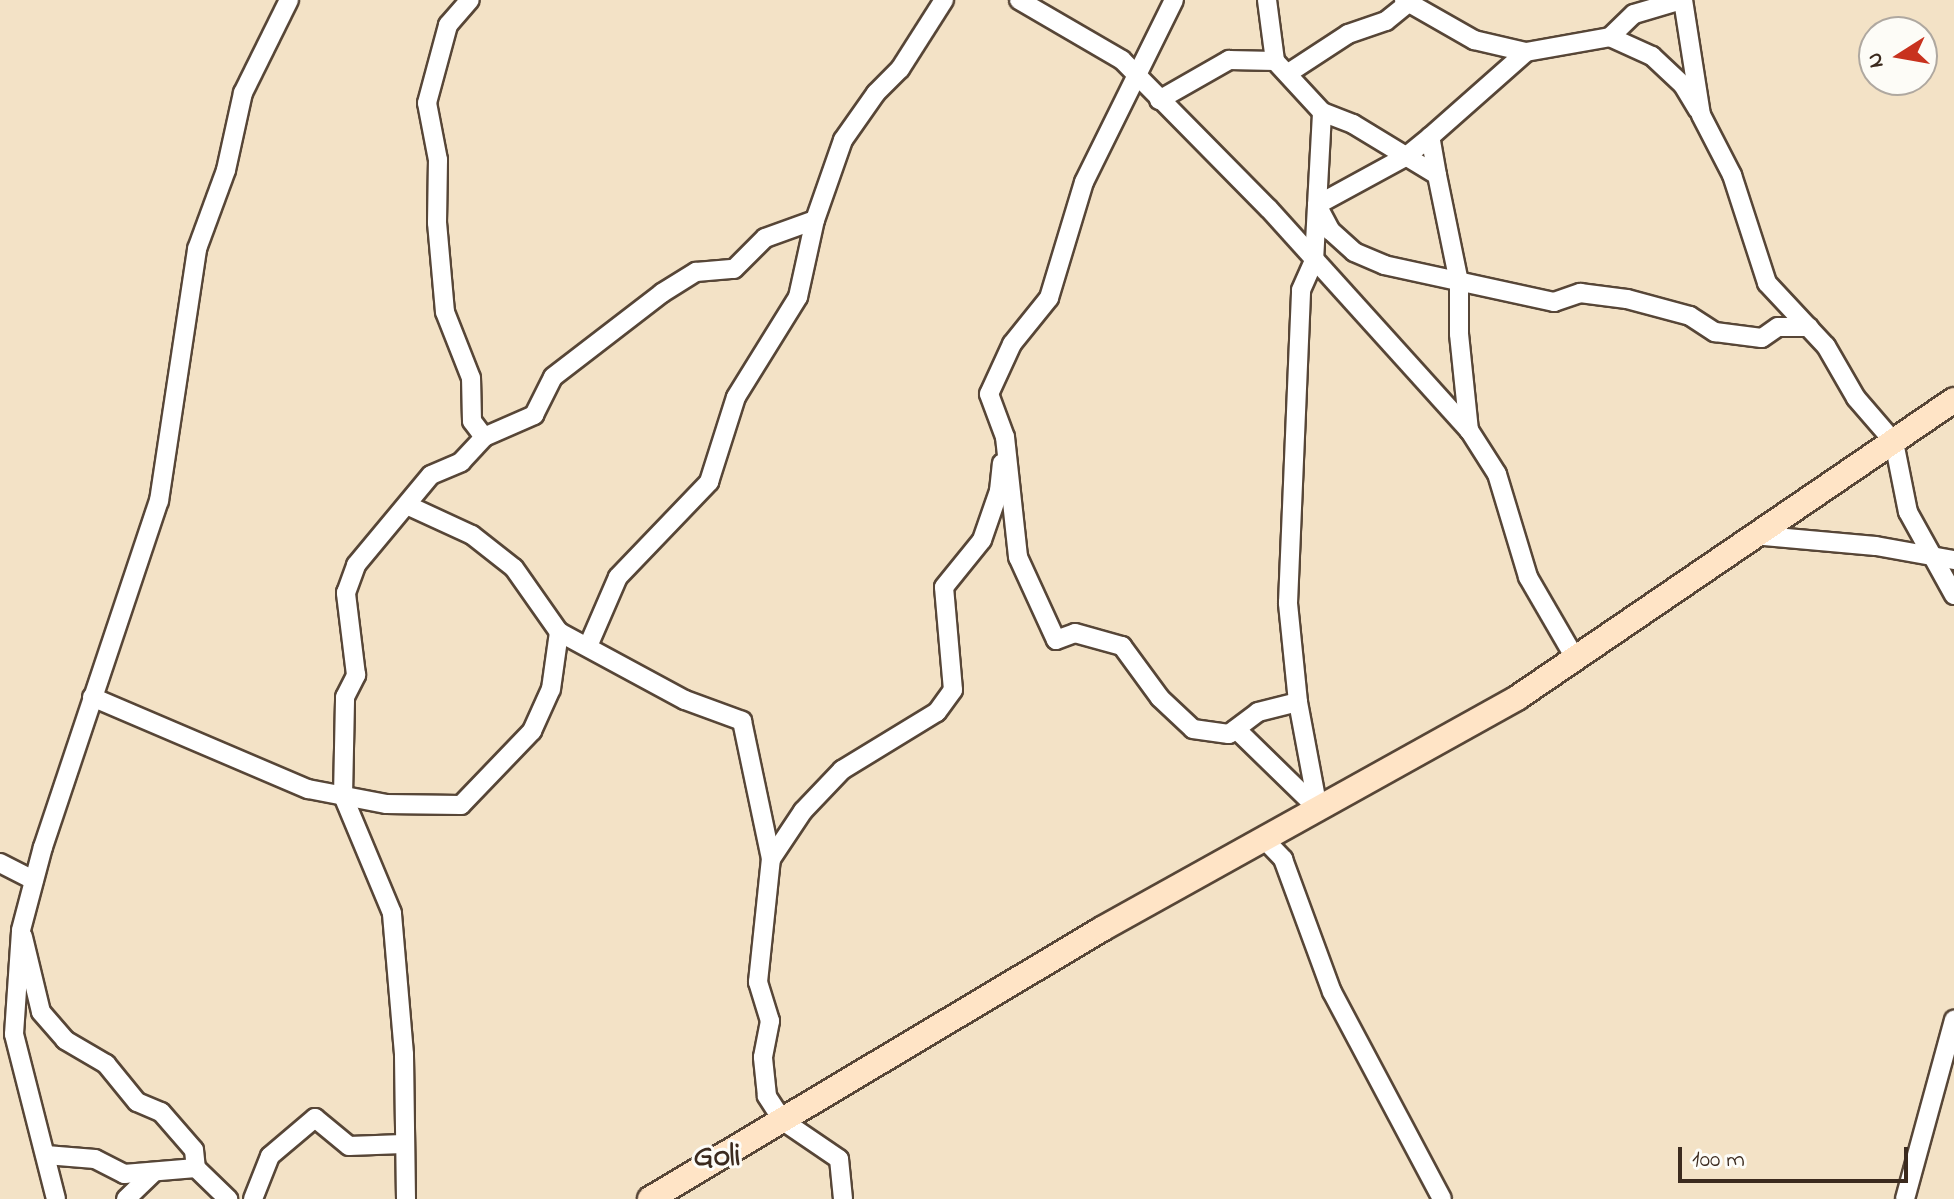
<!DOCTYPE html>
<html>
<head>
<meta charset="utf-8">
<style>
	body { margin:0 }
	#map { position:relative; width:1954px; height:1199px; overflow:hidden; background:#f3e2c6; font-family:"Indie Flower",sans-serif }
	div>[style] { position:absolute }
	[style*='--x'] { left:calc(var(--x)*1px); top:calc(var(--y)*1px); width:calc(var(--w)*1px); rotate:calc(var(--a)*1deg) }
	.roads { filter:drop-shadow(2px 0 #574637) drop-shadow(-2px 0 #574637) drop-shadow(0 2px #574637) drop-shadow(0 -2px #574637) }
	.minor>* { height:18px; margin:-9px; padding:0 9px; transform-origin:9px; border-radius:9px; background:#fff }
	.secondary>* { height:24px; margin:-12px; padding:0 12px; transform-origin:12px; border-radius:12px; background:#ffe4c6 }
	span { translate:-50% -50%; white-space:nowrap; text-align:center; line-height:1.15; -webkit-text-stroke:6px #fdfcf7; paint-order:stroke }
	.quarter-label { font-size:32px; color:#3b2a1e; font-weight:700 }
	.north { position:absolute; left:1858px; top:16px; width:80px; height:80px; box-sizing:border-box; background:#fdfcf7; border:2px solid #afa8a0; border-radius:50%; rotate:259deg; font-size:22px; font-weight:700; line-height:32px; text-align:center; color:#3b2a1e }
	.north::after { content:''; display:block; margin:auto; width:28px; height:36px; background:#c8321e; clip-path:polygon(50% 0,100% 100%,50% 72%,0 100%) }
	.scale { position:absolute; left:1678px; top:1147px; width:230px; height:36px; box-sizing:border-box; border:4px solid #3b2a1e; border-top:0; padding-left:10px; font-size:24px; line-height:28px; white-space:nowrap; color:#3b2a1e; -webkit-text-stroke:6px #fdfcf7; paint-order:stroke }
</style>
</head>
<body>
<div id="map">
	<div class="roads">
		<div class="minor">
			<i style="--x:1019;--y:0;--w:119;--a:30.2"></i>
			<i style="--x:1122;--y:60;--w:209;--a:45.4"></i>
			<i style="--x:1269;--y:209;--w:298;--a:47.9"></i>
			<i style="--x:1469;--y:430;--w:52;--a:57.5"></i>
			<i style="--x:1497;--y:474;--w:108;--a:73.2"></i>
			<i style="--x:1528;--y:577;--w:94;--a:59.9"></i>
			<i style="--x:1174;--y:0;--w:203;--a:116.3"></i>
			<i style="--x:1084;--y:182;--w:121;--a:106.8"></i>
			<i style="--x:1049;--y:298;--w:59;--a:128.8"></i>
			<i style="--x:1012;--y:344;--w:55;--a:114.7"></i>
			<i style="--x:989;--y:394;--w:46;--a:69.6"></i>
			<i style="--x:1005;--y:437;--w:121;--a:83.8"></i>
			<i style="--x:1018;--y:557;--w:91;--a:65.4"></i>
			<i style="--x:1056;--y:640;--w:20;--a:-20"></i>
			<i style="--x:1075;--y:633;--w:49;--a:15.5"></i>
			<i style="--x:1122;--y:646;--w:64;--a:53.8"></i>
			<i style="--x:1160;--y:698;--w:45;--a:43.2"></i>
			<i style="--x:1193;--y:729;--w:36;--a:8"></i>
			<i style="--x:1229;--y:734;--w:36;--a:-37"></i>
			<i style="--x:1258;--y:712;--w:41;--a:-14"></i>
			<i style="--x:1267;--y:0;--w:62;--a:82.5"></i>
			<i style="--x:1404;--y:0;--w:81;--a:29.7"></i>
			<i style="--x:1474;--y:40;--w:53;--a:13"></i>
			<i style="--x:1683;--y:0;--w:116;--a:81.1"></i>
			<i style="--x:1701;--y:115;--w:68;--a:62.7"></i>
			<i style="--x:1732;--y:175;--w:114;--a:72"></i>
			<i style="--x:1767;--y:283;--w:86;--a:46.9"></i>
			<i style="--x:1826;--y:346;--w:60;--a:60"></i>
			<i style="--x:1856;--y:398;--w:58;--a:49.2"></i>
			<i style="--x:1894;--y:442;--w:71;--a:78.7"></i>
			<i style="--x:1908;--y:512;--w:95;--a:61"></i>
			<i style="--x:1610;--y:37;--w:46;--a:24.3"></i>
			<i style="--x:1652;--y:56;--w:42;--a:43.1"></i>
			<i style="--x:1683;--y:85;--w:29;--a:59"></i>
			<i style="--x:1290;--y:72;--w:69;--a:-33.2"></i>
			<i style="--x:1348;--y:34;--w:40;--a:-18.9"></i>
			<i style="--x:1386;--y:21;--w:28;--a:-39"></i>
			<i style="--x:1159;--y:100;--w:81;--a:-29.7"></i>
			<i style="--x:1229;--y:60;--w:46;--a:1.2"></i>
			<i style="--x:1275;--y:61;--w:69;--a:47.3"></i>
			<i style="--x:1322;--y:112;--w:33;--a:21"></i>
			<i style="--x:1353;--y:124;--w:98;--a:31.3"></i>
			<i style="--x:1437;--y:175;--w:109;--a:78.4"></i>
			<i style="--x:1459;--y:282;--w:52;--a:90"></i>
			<i style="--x:1459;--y:334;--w:97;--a:84.1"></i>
			<i style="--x:1430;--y:137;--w:32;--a:141"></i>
			<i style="--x:1405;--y:157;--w:100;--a:151.4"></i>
			<i style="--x:1317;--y:205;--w:30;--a:62"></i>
			<i style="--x:1331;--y:231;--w:31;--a:42"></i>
			<i style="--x:1354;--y:252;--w:33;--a:23"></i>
			<i style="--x:1384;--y:265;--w:174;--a:12.3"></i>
			<i style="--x:1554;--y:302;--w:28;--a:-19"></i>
			<i style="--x:1580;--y:293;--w:47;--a:7.3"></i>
			<i style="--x:1627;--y:299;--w:65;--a:15.1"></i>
			<i style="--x:1690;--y:316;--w:30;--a:33"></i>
			<i style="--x:1715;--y:332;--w:47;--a:7.3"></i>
			<i style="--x:1762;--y:338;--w:19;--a:-35"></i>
			<i style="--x:1778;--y:327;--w:31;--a:0"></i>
			<i style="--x:1437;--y:175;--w:39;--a:-100"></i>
			<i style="--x:1430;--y:137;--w:128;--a:-41.5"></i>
			<i style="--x:1526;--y:52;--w:85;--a:-10.1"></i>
			<i style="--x:1610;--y:37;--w:33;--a:-44"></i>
			<i style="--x:1634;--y:14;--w:50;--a:-16.3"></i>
			<i style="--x:484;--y:437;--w:55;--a:-23.7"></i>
			<i style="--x:534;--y:415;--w:42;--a:-63.4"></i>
			<i style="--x:553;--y:377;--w:138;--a:-37.6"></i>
			<i style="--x:662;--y:293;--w:40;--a:-32"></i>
			<i style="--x:696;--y:272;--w:38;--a:-5"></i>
			<i style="--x:734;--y:269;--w:44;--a:-45"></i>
			<i style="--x:765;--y:238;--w:53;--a:-19.8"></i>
			<i style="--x:815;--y:220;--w:85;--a:-70.7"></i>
			<i style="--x:843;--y:140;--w:57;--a:-54.9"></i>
			<i style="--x:876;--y:93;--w:34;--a:-45"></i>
			<i style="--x:900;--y:69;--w:82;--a:-57.5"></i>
			<i style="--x:409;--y:506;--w:69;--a:24.7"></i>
			<i style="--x:472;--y:535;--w:53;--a:38.2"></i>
			<i style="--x:514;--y:568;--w:78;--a:54.9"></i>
			<i style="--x:559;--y:632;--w:143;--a:28.4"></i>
			<i style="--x:685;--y:700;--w:61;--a:20.2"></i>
			<i style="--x:742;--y:721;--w:141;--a:78.1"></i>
			<i style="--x:1753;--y:535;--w:123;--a:5.1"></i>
			<i style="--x:1876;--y:546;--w:79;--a:10.2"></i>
			<i style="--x:589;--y:644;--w:73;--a:-66.6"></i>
			<i style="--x:618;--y:577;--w:132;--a:-46.2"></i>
			<i style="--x:709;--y:482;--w:89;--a:-72.4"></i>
			<i style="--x:736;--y:397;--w:118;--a:-58.2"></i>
			<i style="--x:798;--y:297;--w:79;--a:-77.6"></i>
			<i style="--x:92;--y:697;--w:235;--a:23.1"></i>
			<i style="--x:308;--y:789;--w:79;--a:10.9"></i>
			<i style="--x:386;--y:804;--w:75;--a:0.8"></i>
			<i style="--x:461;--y:805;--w:103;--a:-46.2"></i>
			<i style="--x:532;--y:731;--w:46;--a:-65.7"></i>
			<i style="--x:551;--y:689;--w:58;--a:-82"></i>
			<i style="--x:1236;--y:729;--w:113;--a:44.3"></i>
			<i style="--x:1318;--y:809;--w:109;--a:-100.6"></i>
			<i style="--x:1298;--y:702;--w:100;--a:-95.8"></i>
			<i style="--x:1288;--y:603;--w:313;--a:-87.6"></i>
			<i style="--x:1301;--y:290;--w:32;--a:-66"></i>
			<i style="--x:1314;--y:261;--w:149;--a:-86.9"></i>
			<i style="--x:1264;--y:839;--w:28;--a:46"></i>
			<i style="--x:1283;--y:859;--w:142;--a:69.8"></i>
			<i style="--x:1332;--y:992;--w:234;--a:62"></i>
			<i style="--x:0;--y:863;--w:38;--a:27"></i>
			<i style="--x:23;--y:937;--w:77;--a:76.5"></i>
			<i style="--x:41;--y:1012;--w:37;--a:49"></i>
			<i style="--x:65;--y:1040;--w:48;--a:30.3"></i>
			<i style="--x:106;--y:1064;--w:49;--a:50.8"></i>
			<i style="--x:137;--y:1102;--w:26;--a:23"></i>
			<i style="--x:161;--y:1112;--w:50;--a:49"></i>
			<i style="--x:194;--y:1150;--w:18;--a:84"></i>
			<i style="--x:46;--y:1155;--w:49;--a:4.7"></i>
			<i style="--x:95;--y:1159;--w:33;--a:27"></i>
			<i style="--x:124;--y:1174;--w:72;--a:-4.8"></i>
			<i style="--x:196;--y:1168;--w:45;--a:44.1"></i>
			<i style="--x:56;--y:1199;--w:170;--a:-104.3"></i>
			<i style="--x:14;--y:1034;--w:104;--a:-86.1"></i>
			<i style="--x:21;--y:930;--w:86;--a:-75.2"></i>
			<i style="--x:43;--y:847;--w:365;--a:-71.5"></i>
			<i style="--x:159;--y:501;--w:255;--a:-81.4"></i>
			<i style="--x:197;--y:249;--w:84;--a:-69.8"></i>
			<i style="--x:226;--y:170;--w:79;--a:-77.6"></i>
			<i style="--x:243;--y:93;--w:104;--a:-63.7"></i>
			<i style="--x:126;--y:1199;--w:39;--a:-44"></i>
			<i style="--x:253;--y:1199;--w:46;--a:-68.4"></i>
			<i style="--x:270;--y:1156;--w:59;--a:-40.2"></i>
			<i style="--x:315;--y:1118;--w:44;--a:39.5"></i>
			<i style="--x:349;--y:1146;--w:54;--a:-2.1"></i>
			<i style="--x:406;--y:1199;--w:145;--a:-90.8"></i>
			<i style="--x:404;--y:1054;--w:142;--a:-94.9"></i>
			<i style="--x:392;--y:913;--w:127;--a:-112.7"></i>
			<i style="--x:343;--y:796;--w:99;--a:-88.8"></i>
			<i style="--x:345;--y:697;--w:25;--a:-63"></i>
			<i style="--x:356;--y:675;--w:83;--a:-97"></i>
			<i style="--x:346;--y:593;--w:30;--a:-70"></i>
			<i style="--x:356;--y:565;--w:117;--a:-50.2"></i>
			<i style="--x:431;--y:475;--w:33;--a:-23"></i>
			<i style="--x:461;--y:462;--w:34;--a:-47"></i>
			<i style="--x:484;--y:437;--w:20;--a:-127"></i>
			<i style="--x:472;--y:421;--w:43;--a:-91.3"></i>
			<i style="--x:471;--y:378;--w:71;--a:-111.5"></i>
			<i style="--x:445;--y:312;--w:89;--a:-95.1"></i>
			<i style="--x:437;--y:223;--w:63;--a:-89.1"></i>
			<i style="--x:438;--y:160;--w:58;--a:-100.9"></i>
			<i style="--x:427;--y:103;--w:81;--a:-74.9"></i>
			<i style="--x:448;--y:25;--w:33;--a:-49"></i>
			<i style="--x:843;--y:1199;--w:40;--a:-95.7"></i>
			<i style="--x:839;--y:1159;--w:68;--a:-145.8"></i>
			<i style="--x:783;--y:1121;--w:30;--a:-123"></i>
			<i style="--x:767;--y:1096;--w:39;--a:-96"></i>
			<i style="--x:763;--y:1057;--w:37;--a:-79"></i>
			<i style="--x:770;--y:1021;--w:41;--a:-107.1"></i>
			<i style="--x:758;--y:982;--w:124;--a:-84"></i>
			<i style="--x:771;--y:859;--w:58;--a:-56.3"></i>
			<i style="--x:803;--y:811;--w:57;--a:-46.4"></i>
			<i style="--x:842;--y:770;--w:111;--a:-31.4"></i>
			<i style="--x:937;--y:712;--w:27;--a:-54"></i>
			<i style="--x:953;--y:690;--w:103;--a:-95"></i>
			<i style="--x:944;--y:587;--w:60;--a:-51"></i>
			<i style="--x:982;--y:540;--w:52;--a:-70.9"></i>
			<i style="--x:999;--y:491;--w:28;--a:-84"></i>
			<i style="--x:1905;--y:1199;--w:186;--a:-74.7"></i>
		</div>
		<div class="secondary">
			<i style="--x:650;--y:1199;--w:527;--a:-30.85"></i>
			<i style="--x:1102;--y:929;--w:475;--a:-29.1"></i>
			<i style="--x:1517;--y:698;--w:529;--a:-34.29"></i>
		</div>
	</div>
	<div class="quarter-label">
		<span style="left:717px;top:1158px">Goli</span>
	</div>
	<div class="north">N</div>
	<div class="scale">100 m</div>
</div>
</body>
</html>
